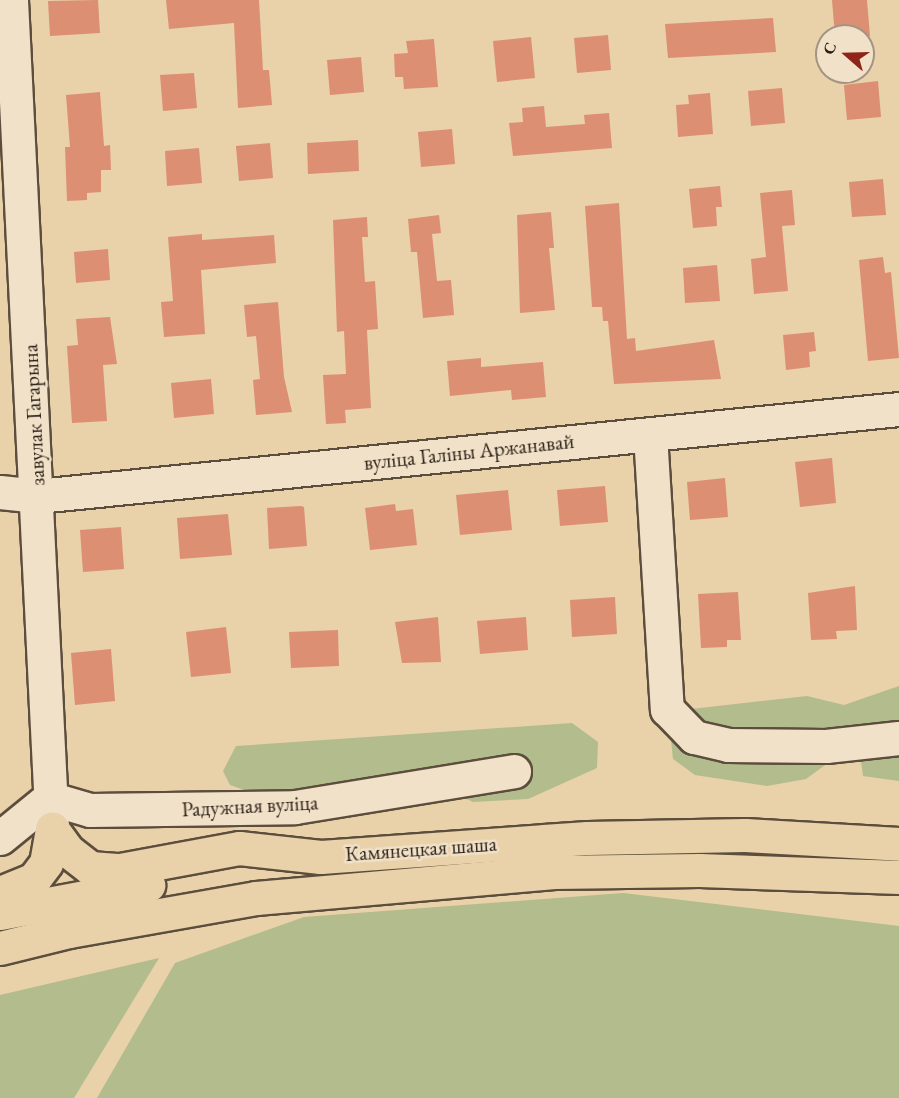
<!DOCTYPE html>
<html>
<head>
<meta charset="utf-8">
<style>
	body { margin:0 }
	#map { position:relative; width:899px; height:1098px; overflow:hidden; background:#e9d1aa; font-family:"EB Garamond",serif }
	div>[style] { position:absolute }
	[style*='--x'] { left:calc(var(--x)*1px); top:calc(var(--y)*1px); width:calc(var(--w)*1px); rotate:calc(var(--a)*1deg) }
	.green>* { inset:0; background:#b2bc8c }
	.building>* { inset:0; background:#dc8f73 }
	.roads { filter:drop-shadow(2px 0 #5c4e3d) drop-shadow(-2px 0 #5c4e3d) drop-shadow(0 2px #5c4e3d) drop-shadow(0 -2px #5c4e3d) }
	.minor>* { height:33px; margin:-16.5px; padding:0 16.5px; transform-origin:16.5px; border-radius:16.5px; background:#f1e1c8 }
	.major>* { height:33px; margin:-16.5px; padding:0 16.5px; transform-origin:16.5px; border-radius:16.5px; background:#e9d1aa }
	span { translate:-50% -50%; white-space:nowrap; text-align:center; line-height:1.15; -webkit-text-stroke:5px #f1e1c8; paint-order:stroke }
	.street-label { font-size:21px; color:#2d2219 }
	.north { position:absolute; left:815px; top:24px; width:60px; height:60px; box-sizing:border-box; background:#f1e1c8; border:2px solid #a39582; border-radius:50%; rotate:290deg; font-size:16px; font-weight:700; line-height:24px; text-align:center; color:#2d2219 }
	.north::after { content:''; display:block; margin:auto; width:21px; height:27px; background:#8f2418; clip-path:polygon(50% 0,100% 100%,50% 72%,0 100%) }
</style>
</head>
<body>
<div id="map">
	<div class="green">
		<i style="clip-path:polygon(899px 686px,899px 781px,863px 776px,860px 754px,843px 752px,806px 779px,767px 786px,695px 775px,673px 759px,671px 740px,691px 709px,807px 696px,844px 705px)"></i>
		<i style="clip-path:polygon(572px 723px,598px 742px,597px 768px,528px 799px,473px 802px,420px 776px,286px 796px,256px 794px,230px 785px,223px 771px,236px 746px)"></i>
		<i style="clip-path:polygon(623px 893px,899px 926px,899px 1098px,97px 1098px,175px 963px,304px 917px)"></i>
		<i style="clip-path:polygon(159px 958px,74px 1098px,0 1098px,0 995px)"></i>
	</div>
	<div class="building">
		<i style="clip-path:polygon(98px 0,100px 33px,50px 36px,48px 1px)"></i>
		<i style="clip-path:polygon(166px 0,259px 0,263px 70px,269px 70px,272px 105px,238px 108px,234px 23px,169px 29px)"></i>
		<i style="clip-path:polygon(832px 0,867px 0,870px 36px,835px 36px)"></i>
		<i style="clip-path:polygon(773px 18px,776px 52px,668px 58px,665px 24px)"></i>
		<i style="clip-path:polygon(608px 35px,611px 70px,577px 73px,574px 38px)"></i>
		<i style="clip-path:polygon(531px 37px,535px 78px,497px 82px,493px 41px)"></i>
		<i style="clip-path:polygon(434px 39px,438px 87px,404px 89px,403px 77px,395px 77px,394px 54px,408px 53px,406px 41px)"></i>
		<i style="clip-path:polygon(361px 57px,364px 92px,330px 95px,327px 60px)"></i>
		<i style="clip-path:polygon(194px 73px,197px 108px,163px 111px,160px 75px)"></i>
		<i style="clip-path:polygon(878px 81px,881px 117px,847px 120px,844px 85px)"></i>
		<i style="clip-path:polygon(782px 88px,785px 123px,751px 126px,748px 91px)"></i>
		<i style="clip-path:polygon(100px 92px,104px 146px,110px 145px,111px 170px,101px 170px,101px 192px,87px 193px,87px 200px,67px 201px,65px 147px,70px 147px,66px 95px)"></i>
		<i style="clip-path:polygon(710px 93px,713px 134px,678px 137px,676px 105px,689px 104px,688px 95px)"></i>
		<i style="clip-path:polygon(544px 106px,546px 127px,585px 124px,584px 115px,609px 113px,612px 148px,513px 156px,509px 123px,523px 122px,522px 108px)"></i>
		<i style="clip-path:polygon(452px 129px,455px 164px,421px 167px,418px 132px)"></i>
		<i style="clip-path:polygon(358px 140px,359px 171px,308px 174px,307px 143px)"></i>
		<i style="clip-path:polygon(270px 143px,273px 178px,239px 181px,236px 146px)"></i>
		<i style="clip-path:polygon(199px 148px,202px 183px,167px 186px,165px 151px)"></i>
		<i style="clip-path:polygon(883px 179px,886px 215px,852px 217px,849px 182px)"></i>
		<i style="clip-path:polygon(720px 186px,722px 207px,716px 207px,717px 226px,693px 228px,689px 189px)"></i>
		<i style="clip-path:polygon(792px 190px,795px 225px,782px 226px,788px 291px,754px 294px,751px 259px,766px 257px,760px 193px)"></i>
		<i style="clip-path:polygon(619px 203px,627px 339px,635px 338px,636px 351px,714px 340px,721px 379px,614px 384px,608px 321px,603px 321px,602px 307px,592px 307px,585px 206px)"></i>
		<i style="clip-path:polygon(551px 212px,554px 248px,549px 248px,555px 310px,520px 313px,517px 215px)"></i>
		<i style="clip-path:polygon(439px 215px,441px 233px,432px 234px,437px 281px,451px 280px,454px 315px,423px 318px,417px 252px,411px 252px,408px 219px)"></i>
		<i style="clip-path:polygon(367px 217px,368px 237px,362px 237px,365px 282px,375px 281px,378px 329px,367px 330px,371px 408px,345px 410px,346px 423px,326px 424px,323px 375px,346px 374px,344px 331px,337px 332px,333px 220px)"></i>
		<i style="clip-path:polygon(202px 234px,202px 240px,274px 235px,276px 263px,201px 270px,205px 334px,164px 337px,161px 302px,173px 301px,168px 237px)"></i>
		<i style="clip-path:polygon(108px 249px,110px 280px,76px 283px,74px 252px)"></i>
		<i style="clip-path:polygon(883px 257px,885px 273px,891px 272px,899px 358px,868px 361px,859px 260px)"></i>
		<i style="clip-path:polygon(717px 265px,720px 301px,685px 303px,683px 268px)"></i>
		<i style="clip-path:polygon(278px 302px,284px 377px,292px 412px,256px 415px,253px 380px,260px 379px,256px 336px,247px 337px,244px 305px)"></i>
		<i style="clip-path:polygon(110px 317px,117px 364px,103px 365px,107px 421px,72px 423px,67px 346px,78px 345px,76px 319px)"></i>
		<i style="clip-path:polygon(814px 332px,816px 351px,809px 352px,810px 367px,786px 370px,783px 335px)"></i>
		<i style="clip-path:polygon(481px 358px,481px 367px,543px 362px,546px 397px,512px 400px,511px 390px,450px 396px,447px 361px)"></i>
		<i style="clip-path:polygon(211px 379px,214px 414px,174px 418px,171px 383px)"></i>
		<i style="clip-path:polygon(832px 458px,836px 503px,800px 507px,795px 462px)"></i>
		<i style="clip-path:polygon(725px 478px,728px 517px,690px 520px,687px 482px)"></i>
		<i style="clip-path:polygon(605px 486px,608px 522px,560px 526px,557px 490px)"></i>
		<i style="clip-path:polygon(508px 490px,512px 530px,460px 535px,456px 495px)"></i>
		<i style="clip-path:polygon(395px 504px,396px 511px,413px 509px,417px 545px,370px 550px,365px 508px)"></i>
		<i style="clip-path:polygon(301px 506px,304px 507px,307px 546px,269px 549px,267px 508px)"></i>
		<i style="clip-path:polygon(228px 514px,232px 555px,180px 559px,177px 518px)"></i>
		<i style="clip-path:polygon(121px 527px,124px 569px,83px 572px,80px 530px)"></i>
		<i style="clip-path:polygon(855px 586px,857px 630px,836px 631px,837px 639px,811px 640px,808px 593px)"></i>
		<i style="clip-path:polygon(738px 592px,741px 640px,727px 640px,727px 647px,701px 648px,698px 594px)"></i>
		<i style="clip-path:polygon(615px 597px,617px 634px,572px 637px,570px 600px)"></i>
		<i style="clip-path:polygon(438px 617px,441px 662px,402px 663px,395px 622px)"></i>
		<i style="clip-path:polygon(526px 617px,528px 650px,480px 654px,477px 621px)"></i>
		<i style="clip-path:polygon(226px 627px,231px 673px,191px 677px,186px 632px)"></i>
		<i style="clip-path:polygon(338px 630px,339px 666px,291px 668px,289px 632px)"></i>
		<i style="clip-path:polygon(111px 649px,115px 701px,75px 705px,71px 653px)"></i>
	</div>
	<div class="roads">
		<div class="minor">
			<i style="--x:11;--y:0;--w:830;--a:87.17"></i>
			<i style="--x:650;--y:434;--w:276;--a:86.5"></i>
			<i style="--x:667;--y:709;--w:39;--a:46"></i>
			<i style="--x:694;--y:737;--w:35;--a:13"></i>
			<i style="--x:728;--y:745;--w:98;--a:0.6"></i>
			<i style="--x:826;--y:746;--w:73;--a:-6.3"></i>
			<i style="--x:0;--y:492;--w:38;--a:6"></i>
			<i style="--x:38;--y:496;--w:865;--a:-5.77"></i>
			<i style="--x:0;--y:838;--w:63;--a:-39.2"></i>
			<i style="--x:49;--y:798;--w:43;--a:16.3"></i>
			<i style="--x:90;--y:810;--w:205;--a:-0.8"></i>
			<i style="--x:295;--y:807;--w:222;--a:-9.3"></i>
		</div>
		<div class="major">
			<i style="--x:52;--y:829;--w:26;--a:54"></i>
			<i style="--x:67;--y:850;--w:29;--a:38"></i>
			<i style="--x:90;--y:868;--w:30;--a:4"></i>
			<i style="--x:120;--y:870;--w:121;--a:-10.5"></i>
			<i style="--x:239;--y:848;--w:82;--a:6.3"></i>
			<i style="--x:321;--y:857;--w:267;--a:-4.1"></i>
			<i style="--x:587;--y:838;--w:158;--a:-1.1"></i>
			<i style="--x:745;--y:835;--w:154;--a:3.3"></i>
			<i style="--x:0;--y:893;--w:37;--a:-22"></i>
			<i style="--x:34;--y:879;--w:20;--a:-53"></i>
			<i style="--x:46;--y:863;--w:35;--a:-80"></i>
			<i style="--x:0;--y:913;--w:151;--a:-10.7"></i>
			<i style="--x:0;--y:948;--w:71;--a:-13.8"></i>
			<i style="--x:69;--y:931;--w:190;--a:-10"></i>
			<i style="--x:256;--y:898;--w:299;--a:-5"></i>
			<i style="--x:554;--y:872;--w:145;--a:-0.8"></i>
			<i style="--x:699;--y:870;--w:200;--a:2"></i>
		</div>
	</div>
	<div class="street-label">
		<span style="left:34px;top:415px;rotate:-93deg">завулак Гагарына</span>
		<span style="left:469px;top:452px;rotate:-6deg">вуліца Галіны Аржанавай</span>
		<span style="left:250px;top:806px;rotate:-3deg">Радужная вуліца</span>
		<span style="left:421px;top:849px;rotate:-4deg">Камянецкая шаша</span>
	</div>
	<div class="north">С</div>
</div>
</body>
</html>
